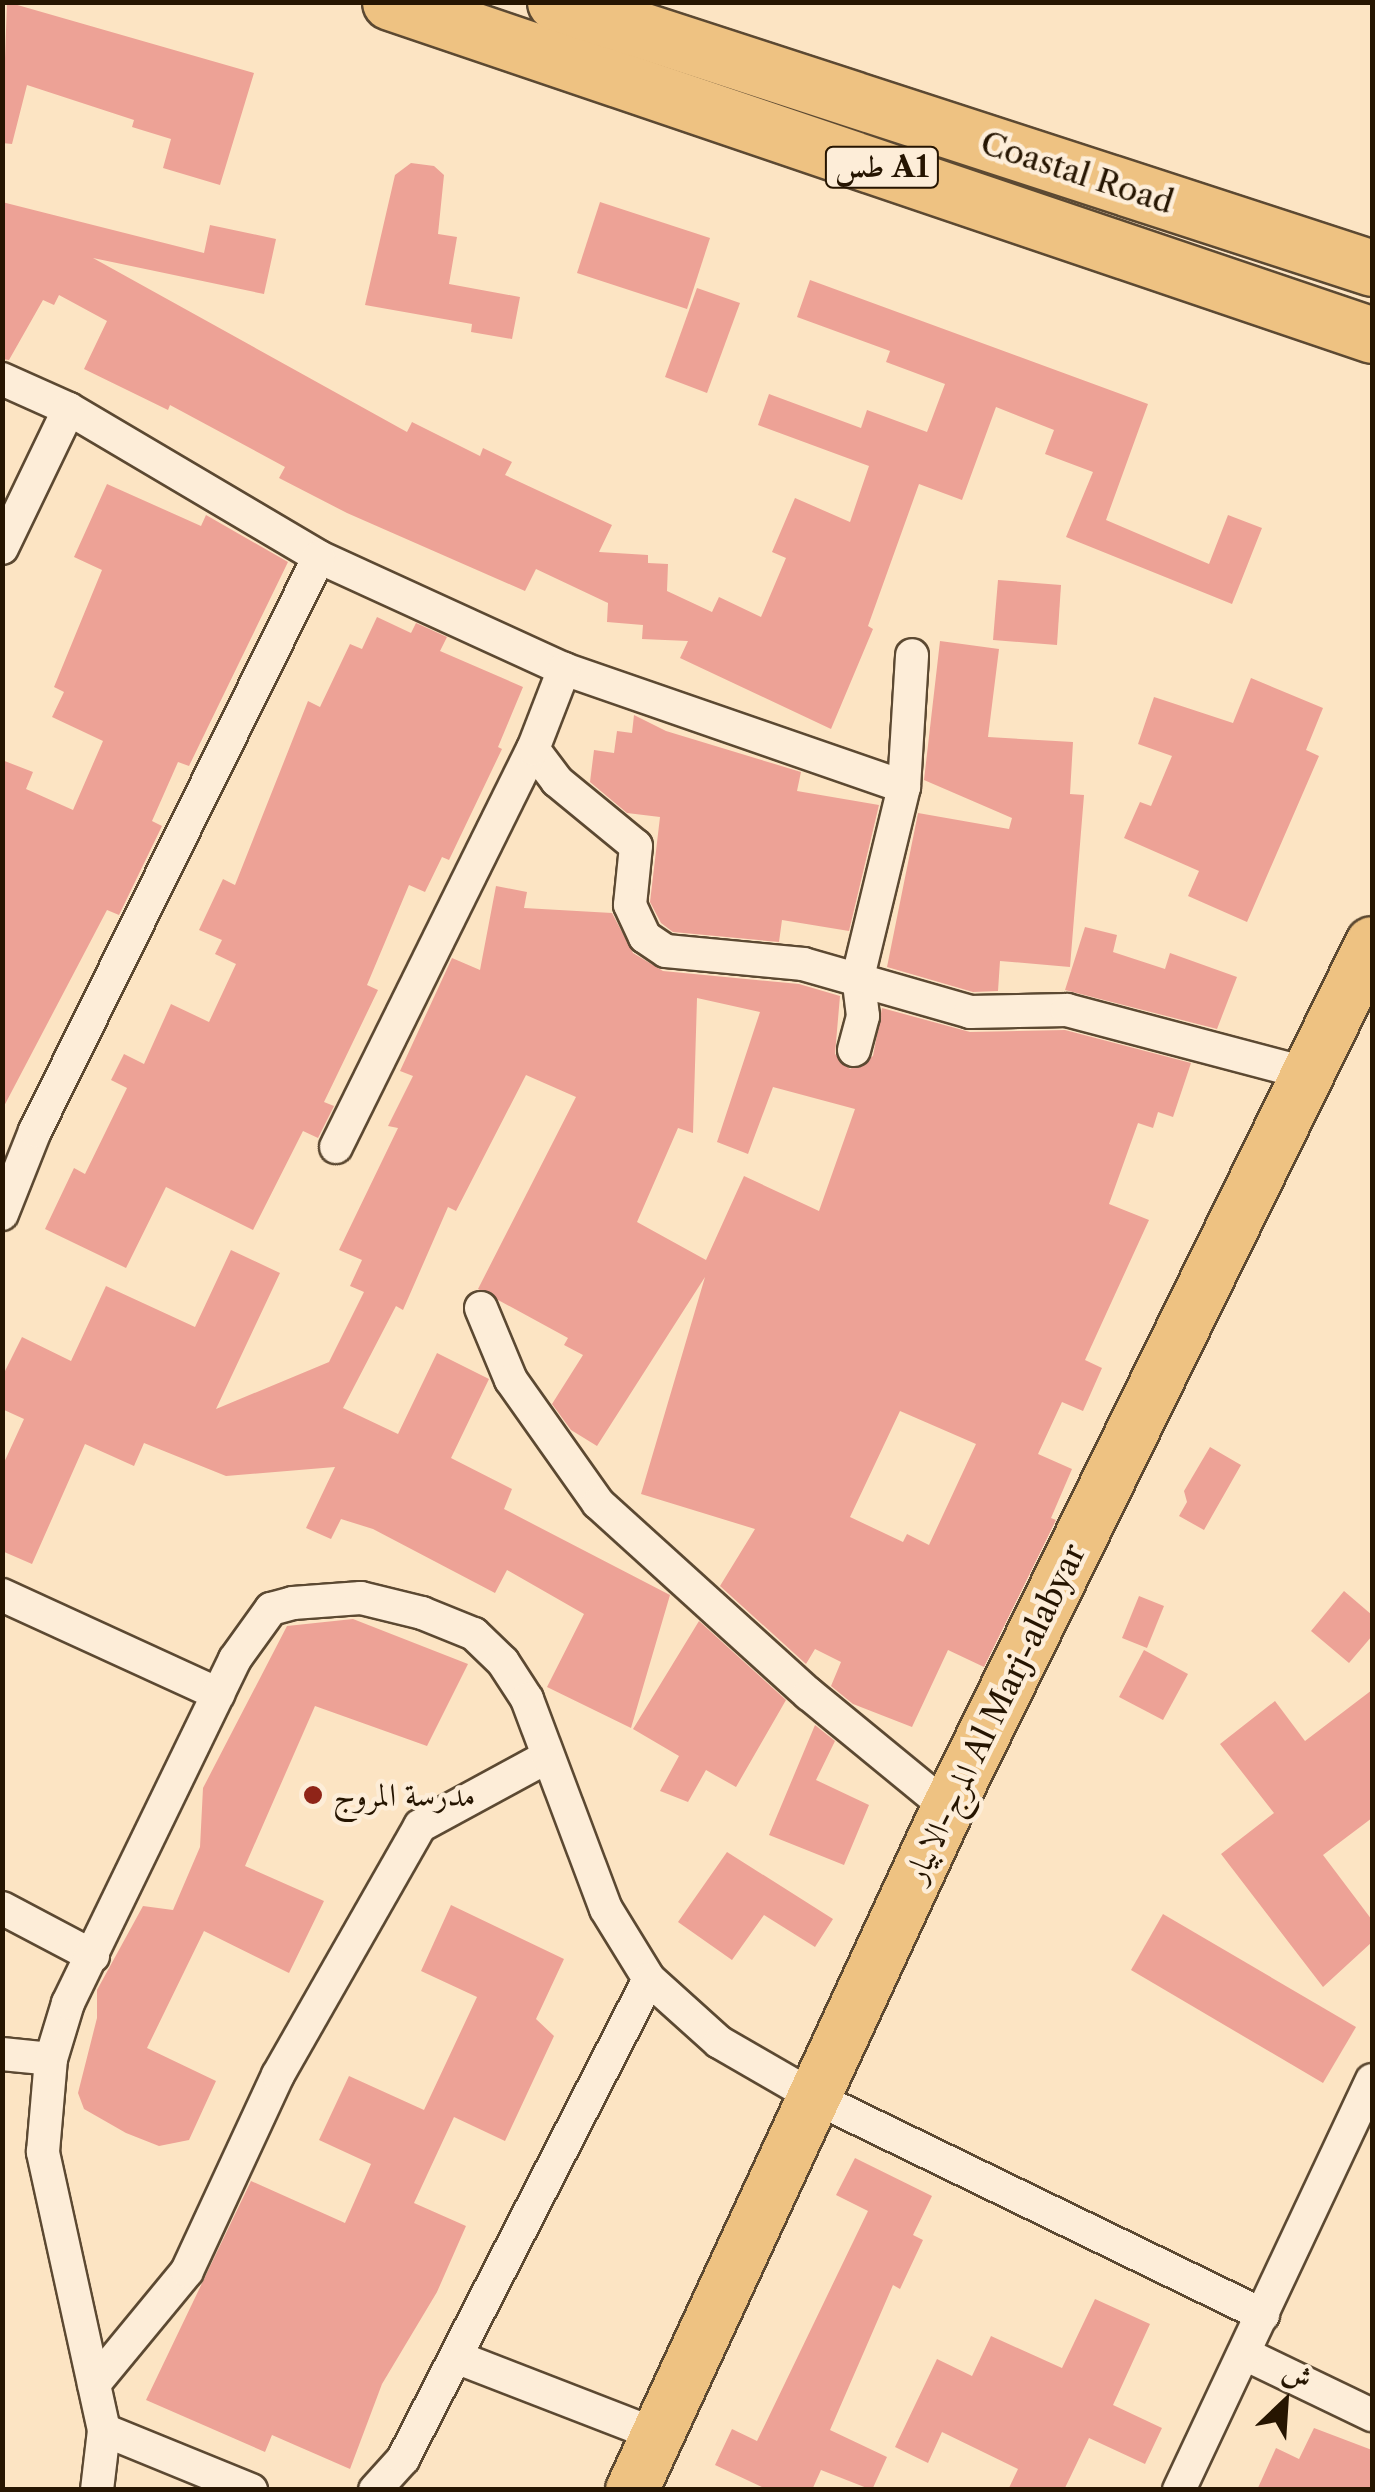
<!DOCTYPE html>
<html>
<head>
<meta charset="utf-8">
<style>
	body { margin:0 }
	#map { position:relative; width:1375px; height:2492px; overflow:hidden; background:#fce4c3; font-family:"Libre Caslon Text",Amiri,serif }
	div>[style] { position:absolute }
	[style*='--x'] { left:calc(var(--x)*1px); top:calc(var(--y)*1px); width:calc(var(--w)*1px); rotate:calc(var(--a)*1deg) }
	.building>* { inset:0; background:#eda296 }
	.roads { filter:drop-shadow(2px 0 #5c4932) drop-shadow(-2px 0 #5c4932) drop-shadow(0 2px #5c4932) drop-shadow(0 -2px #5c4932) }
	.street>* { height:32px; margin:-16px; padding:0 16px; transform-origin:16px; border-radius:16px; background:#fdedd8 }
	.primary>* { height:52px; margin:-26px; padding:0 26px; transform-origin:26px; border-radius:26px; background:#eec282 }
	.highway>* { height:55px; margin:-27.5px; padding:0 27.5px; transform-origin:27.5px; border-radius:27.5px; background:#eec282 }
	.dots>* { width:28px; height:28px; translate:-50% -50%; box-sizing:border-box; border:5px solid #fdedd8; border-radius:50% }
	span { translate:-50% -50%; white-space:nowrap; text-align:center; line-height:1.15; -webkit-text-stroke:9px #fdedd8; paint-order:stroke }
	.shield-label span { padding:2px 8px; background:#fdedd8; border:2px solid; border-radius:8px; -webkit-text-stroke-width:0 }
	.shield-label { font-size:30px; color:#261501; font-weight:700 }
	.street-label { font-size:32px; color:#261501 }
	.poi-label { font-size:32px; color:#261501 }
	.left { translate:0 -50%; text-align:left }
	.frame { position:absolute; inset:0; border:5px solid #261501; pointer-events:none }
	.north { position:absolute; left:1235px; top:2352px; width:100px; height:100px; -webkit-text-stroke:8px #fdedd8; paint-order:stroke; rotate:25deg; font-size:28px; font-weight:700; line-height:40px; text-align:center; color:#261501 }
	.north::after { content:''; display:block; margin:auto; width:35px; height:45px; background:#261501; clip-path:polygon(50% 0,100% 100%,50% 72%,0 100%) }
</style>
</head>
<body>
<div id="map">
	<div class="building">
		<i style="clip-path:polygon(7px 2px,254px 73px,220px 185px,163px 168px,171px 139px,132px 127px,134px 120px,27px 85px,12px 144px,2px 143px)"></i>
		<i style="clip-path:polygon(411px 163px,434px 166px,444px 175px,438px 234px,457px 237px,449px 284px,520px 297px,512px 339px,471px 332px,472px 324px,365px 305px,395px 175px)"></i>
		<i style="clip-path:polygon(2px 202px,204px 253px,210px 225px,276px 239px,264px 294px,93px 258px,407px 432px,412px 422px,480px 456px,483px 448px,512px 462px,505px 475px,612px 525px,599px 552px,648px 555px,648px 563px,668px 564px,667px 591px,712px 612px,719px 597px,761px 617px,786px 558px,772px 552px,795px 498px,850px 522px,869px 466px,758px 425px,769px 394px,861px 428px,867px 410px,927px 432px,945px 384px,886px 362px,890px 351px,797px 317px,810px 280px,1148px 404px,1106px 520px,1209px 564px,1228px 515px,1262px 528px,1232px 604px,1066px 537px,1093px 472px,1045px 454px,1054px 430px,996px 407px,962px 500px,919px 484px,868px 626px,873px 629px,831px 729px,680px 658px,688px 641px,642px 639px,643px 625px,607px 622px,608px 603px,536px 569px,525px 591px,347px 513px,279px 478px,285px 467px,170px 405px,168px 410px,84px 369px,107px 321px,59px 295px,54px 305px,43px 300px,9px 360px,2px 359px)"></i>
		<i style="clip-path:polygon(600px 202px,710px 238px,687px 309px,577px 273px)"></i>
		<i style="clip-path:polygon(697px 288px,740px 303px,707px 393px,665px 377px)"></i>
		<i style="clip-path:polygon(107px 484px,201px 526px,206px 515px,288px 562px,189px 766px,178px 762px,152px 821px,162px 826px,119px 915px,107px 910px,2px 1110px,2px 760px,33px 772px,26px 789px,73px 810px,103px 741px,52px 717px,64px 692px,54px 687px,102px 570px,74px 557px)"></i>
		<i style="clip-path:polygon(998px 580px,1061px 585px,1057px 645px,993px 640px)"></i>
		<i style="clip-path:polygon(377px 617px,411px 633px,416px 623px,447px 637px,440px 651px,523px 687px,498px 747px,502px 749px,449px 860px,442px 857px,425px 892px,409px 885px,367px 985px,378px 990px,324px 1102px,334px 1106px,318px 1138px,303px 1131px,253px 1230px,166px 1187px,126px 1268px,45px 1229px,74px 1168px,85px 1174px,127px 1088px,111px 1080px,124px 1054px,144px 1064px,171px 1004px,209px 1022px,236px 964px,215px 954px,222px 940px,199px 930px,223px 879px,235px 885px,308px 701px,320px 707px,350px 644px,362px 649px)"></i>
		<i style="clip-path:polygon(940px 641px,999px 649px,988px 737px,1073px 742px,1070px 794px,1084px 795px,1070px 967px,1000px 961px,998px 991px,973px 992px,887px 967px,918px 813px,1009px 829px,1012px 818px,924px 780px)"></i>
		<i style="clip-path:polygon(1251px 678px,1323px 708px,1306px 750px,1319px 756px,1247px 922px,1188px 896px,1199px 871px,1124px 838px,1140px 802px,1151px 806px,1172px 756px,1138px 744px,1154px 697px,1233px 723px)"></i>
		<i style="clip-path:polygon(634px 715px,666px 731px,801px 772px,797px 791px,879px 805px,849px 931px,782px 920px,779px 942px,673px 932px,661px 923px,650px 902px,660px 817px,627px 813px,590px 782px,594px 750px,614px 753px,617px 731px,632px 733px)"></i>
		<i style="clip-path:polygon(evenodd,496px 886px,527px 892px,524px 908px,612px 913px,633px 953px,663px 971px,799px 984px,840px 996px,835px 1054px,850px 1069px,873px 1056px,882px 1008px,970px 1032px,1065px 1030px,1191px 1063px,1173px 1117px,1158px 1112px,1153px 1128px,1138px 1123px,1109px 1204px,1149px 1220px,1085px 1360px,1102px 1368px,1083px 1411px,1062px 1402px,1038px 1454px,1072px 1469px,1051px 1518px,1056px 1520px,984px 1667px,948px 1650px,912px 1727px,853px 1704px,831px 1686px,841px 1662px,815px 1649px,806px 1664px,720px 1586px,755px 1529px,641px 1494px,705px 1277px,597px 1446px,571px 1430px,552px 1404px,583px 1355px,564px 1345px,568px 1338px,478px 1289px,576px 1097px,526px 1075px,456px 1211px,448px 1207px,403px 1310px,396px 1306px,343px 1408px,398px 1434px,437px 1353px,489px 1379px,451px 1458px,512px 1489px,504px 1509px,670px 1595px,631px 1728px,547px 1687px,584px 1614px,507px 1570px,495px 1593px,373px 1529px,341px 1519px,331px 1539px,306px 1528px,335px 1467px,226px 1476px,144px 1443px,134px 1466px,85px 1444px,32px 1564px,2px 1551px,2px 1467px,24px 1419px,2px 1409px,2px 1377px,22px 1337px,71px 1361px,106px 1286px,195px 1327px,231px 1250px,280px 1273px,216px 1409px,329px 1362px,364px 1292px,350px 1286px,362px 1260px,339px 1250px,398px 1128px,388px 1126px,413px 1076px,400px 1071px,452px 958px,480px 970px,496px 886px,697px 998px,760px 1012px,717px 1142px,748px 1154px,773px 1087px,855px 1109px,819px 1211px,744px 1176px,706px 1260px,637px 1222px,678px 1128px,693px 1133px,697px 998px,496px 886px,900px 1411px,976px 1444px,929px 1545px,907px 1534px,903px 1542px,850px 1517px,900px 1411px)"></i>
		<i style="clip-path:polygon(1085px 927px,1117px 935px,1113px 952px,1165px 969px,1170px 953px,1237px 977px,1217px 1029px,1065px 990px)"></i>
		<i style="clip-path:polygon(1210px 1447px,1241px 1465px,1204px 1530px,1179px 1516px,1187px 1502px,1184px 1491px)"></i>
		<i style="clip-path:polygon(1344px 1591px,1372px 1615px,1372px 1636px,1349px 1663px,1311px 1631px)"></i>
		<i style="clip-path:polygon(1139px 1596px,1164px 1606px,1147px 1648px,1122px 1638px)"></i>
		<i style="clip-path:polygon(353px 1619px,468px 1664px,427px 1746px,315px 1706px,245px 1866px,324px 1901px,289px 1973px,204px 1931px,147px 2048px,216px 2081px,189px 2140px,159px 2146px,126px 2133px,84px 2109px,78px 2093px,97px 2018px,97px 1990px,143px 1906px,173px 1910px,200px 1847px,203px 1788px,287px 1626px)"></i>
		<i style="clip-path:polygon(699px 1621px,786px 1700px,736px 1787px,706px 1770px,688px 1802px,660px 1791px,679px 1756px,633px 1729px)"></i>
		<i style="clip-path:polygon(1144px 1650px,1188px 1674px,1163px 1720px,1119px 1697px)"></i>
		<i style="clip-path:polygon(1372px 1690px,1372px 1818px,1323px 1855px,1372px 1920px,1372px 1942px,1323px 1987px,1221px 1854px,1274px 1813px,1220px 1744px,1275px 1701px,1305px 1741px)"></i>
		<i style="clip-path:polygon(815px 1725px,835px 1741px,816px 1780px,869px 1805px,844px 1865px,769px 1835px)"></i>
		<i style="clip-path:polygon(727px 1852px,833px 1919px,815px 1947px,764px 1915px,732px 1960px,678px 1922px)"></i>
		<i style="clip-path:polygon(451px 1905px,564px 1959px,536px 2019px,554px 2036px,505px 2141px,454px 2117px,414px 2203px,466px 2226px,437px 2292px,382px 2384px,350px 2469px,272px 2435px,265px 2452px,146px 2400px,251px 2181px,345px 2223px,371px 2164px,319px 2140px,349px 2076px,424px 2110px,477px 1997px,421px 1971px)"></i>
		<i style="clip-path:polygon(1163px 1914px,1356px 2027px,1323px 2083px,1131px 1970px)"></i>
		<i style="clip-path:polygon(855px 2158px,932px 2196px,913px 2235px,923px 2240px,900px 2289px,893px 2285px,830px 2430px,887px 2457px,872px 2490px,821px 2470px,812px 2490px,768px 2490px,715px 2465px,732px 2429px,757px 2441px,868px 2211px,836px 2195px)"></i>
		<i style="clip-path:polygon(1095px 2299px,1150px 2324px,1113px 2405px,1162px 2428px,1145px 2464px,1089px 2438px,1064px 2490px,1008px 2490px,1018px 2469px,942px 2432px,928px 2463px,895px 2447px,937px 2359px,972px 2376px,991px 2336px,1062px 2368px)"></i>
		<i style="clip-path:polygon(1314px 2428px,1372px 2450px,1372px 2490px,1257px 2490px,1276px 2448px,1299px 2459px)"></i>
	</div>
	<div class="roads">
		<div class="street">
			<i style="--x:2;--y:379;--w:73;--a:24.1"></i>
			<i style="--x:69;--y:409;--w:291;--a:30.6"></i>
			<i style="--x:319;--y:557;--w:269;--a:24.6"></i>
			<i style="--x:564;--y:669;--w:360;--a:19.1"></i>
			<i style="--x:2;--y:548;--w:154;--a:-64.3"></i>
			<i style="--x:533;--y:749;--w:40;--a:53"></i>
			<i style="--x:557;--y:781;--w:102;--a:39.4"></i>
			<i style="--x:636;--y:846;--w:59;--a:95.8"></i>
			<i style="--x:630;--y:905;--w:35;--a:65"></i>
			<i style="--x:645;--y:937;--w:25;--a:34"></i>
			<i style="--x:666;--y:951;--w:138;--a:5.4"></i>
			<i style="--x:803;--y:964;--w:174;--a:16"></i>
			<i style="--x:970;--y:1012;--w:97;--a:-1.2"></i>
			<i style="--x:1067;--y:1010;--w:246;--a:14.8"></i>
			<i style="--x:854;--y:1050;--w:35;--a:-75"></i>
			<i style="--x:863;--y:1016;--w:39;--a:-97"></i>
			<i style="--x:858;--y:977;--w:195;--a:-76.4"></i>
			<i style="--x:904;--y:787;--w:132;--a:-86.5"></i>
			<i style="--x:336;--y:1147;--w:444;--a:-63.7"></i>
			<i style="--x:533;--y:749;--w:86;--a:-68.8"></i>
			<i style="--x:2;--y:1214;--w:89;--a:-68.3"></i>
			<i style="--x:35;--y:1131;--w:640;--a:-63.68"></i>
			<i style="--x:481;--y:1308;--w:78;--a:67.4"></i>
			<i style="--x:511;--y:1380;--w:151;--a:54.7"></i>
			<i style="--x:598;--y:1503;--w:285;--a:42.2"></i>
			<i style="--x:809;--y:1694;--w:180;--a:39.4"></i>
			<i style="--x:2;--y:1595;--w:238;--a:24.6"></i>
			<i style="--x:2;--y:1908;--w:103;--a:27.8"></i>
			<i style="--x:2;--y:2054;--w:49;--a:5.8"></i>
			<i style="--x:1245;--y:2354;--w:141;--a:25.7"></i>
			<i style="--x:456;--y:2357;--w:216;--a:21.2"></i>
			<i style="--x:94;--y:2384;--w:146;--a:-50.5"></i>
			<i style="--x:187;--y:2271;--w:216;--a:-65.1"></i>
			<i style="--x:278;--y:2075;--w:287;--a:-60.3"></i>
			<i style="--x:420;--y:1826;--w:145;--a:-28.5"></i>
			<i style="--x:104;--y:2430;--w:159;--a:22.2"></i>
			<i style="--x:97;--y:2490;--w:60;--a:-83.3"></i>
			<i style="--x:104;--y:2430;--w:285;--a:-102.4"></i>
			<i style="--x:43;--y:2152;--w:93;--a:-85.1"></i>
			<i style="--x:51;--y:2059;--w:59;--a:-73.1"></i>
			<i style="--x:68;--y:2003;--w:382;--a:-64.1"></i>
			<i style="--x:235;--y:1659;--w:62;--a:-54.2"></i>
			<i style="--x:271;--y:1609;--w:23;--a:-15"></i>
			<i style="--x:293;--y:1603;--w:68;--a:-4.2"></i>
			<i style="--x:361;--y:1598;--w:63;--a:13.8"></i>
			<i style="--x:422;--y:1613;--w:56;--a:22"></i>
			<i style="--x:474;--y:1634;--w:40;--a:44"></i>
			<i style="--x:503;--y:1662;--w:44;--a:57"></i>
			<i style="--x:527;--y:1699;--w:224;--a:69.4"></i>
			<i style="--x:606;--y:1909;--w:82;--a:58.4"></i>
			<i style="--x:649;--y:1979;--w:94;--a:42"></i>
			<i style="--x:719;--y:2042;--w:112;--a:30"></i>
			<i style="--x:816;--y:2098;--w:497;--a:25.9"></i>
			<i style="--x:375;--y:2490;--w:42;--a:-47.9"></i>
			<i style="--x:403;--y:2459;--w:539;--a:-62.86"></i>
			<i style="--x:1179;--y:2490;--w:453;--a:-64.8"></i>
		</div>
		<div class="primary">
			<i style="--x:632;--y:2490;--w:752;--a:-65.14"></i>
			<i style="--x:948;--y:1808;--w:963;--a:-63.89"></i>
		</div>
		<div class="highway">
			<i style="--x:390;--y:2;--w:1037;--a:18.73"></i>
			<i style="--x:555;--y:2;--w:859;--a:18.03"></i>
		</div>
	</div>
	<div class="dots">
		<i style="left:313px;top:1795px;background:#8f2418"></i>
	</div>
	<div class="shield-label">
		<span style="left:882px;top:167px">طس A1</span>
	</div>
	<div class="street-label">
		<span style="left:1077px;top:173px;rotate:18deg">Coastal Road</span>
		<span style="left:995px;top:1713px;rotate:-64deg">المرج-الابيار Al Marj-alabyar</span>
	</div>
	<div class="poi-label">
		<span class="left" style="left:333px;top:1795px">مدرسة المروج</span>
	</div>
	<div class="frame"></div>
	<div class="north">ش</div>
</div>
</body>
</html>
